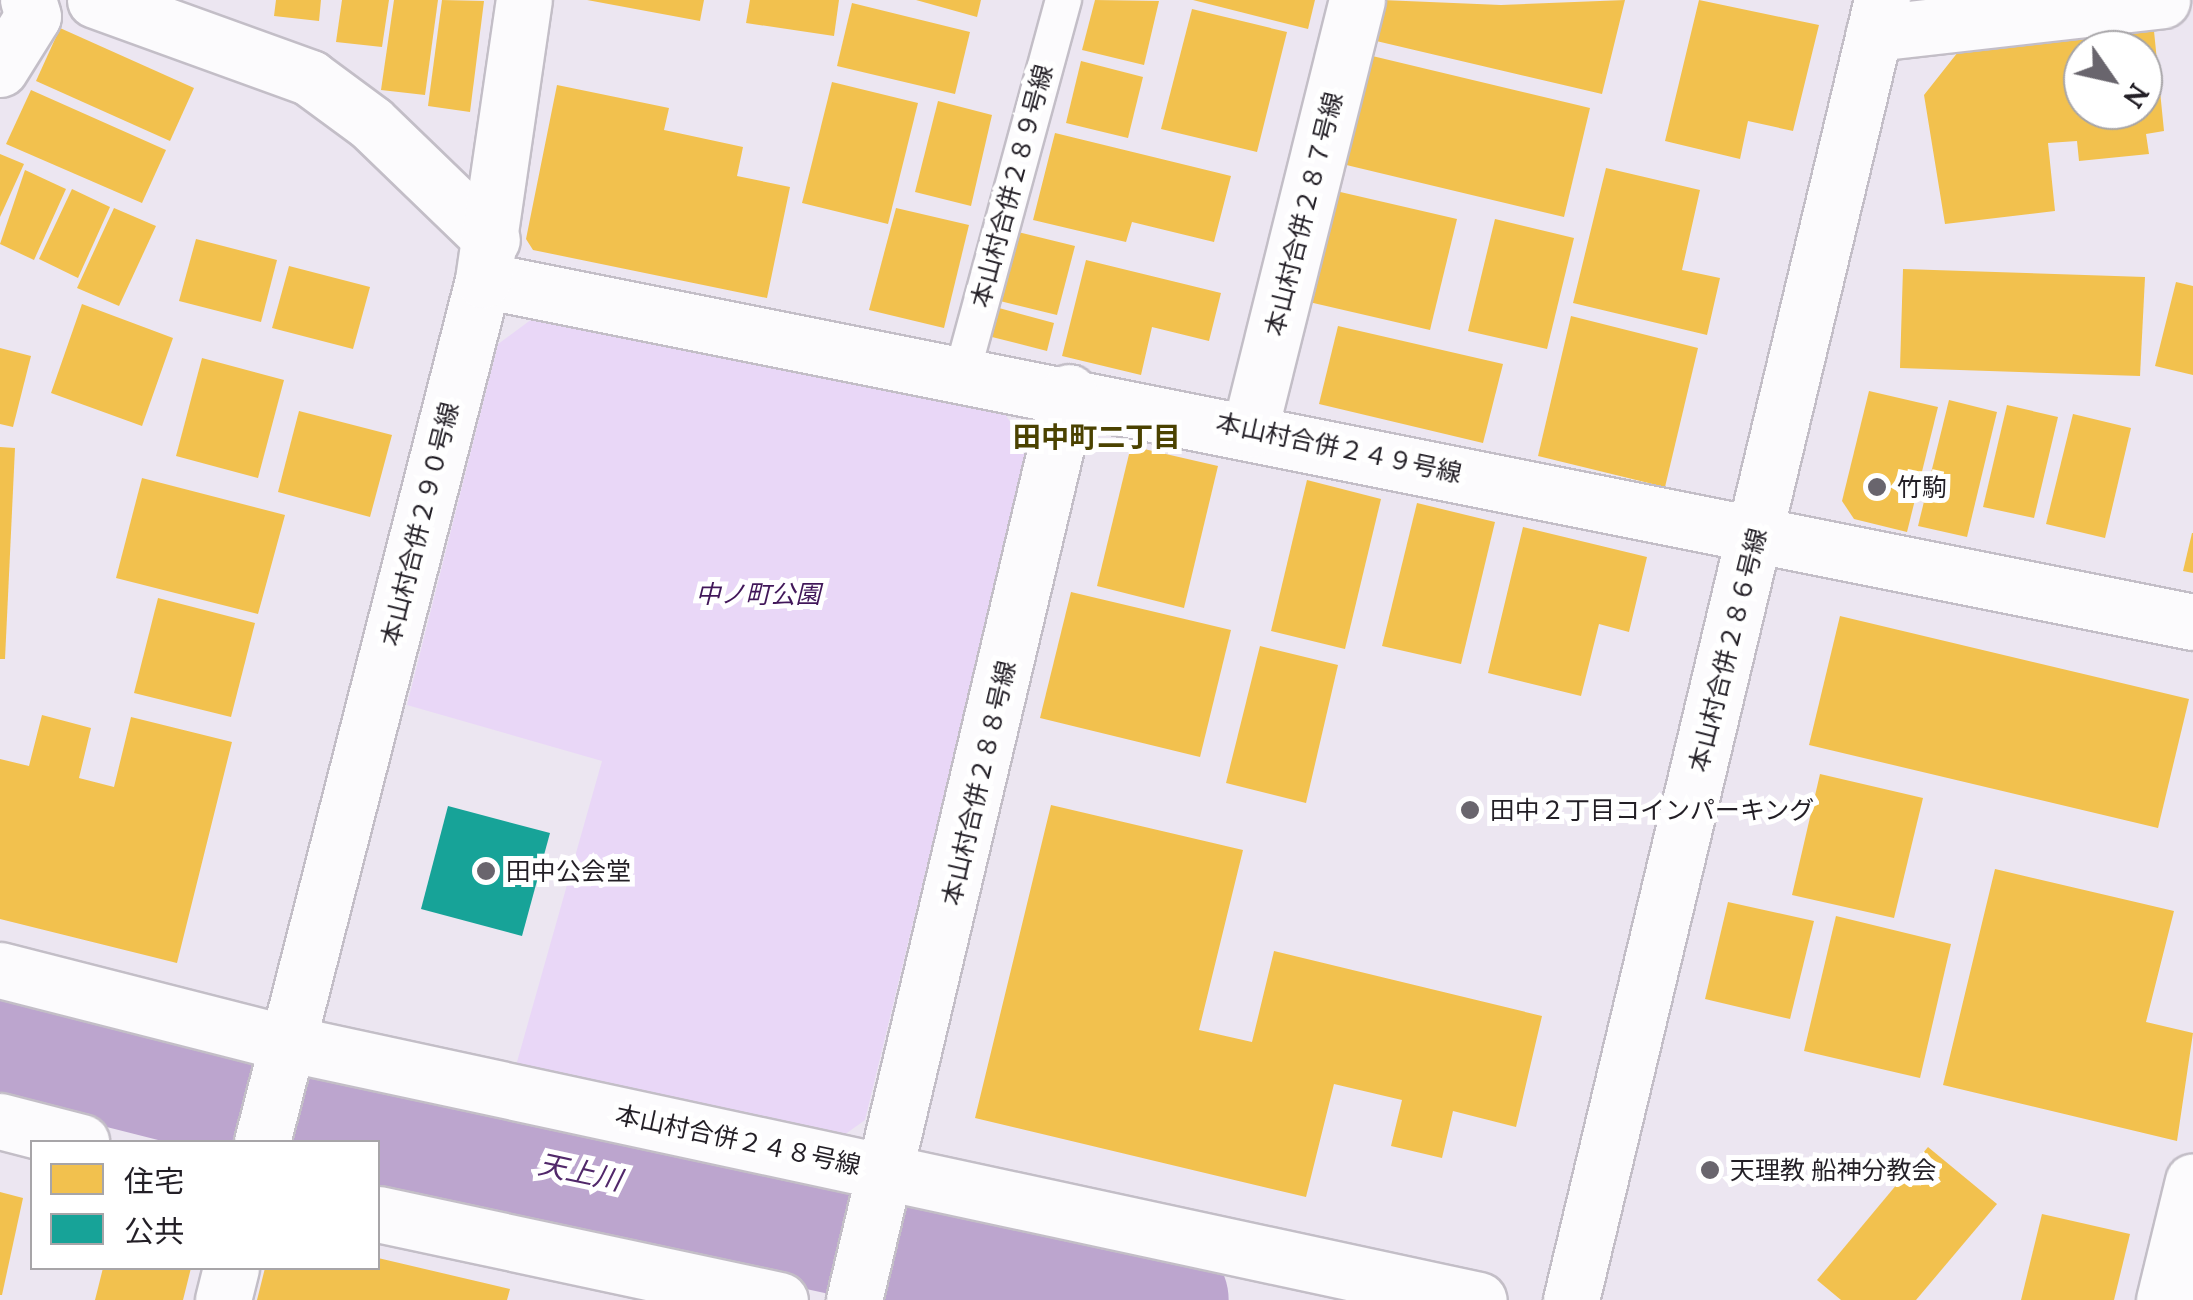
<!DOCTYPE html>
<html>
<head>
<meta charset="utf-8">
<style>
	body { margin:0 }
	#map { position:relative; width:2193px; height:1300px; overflow:hidden; background:#ece6f1; font-family:Lora,"Noto Sans JP",serif }
	div>[style] { position:absolute }
	[style*='--x'] { left:calc(var(--x)*1px); top:calc(var(--y)*1px); width:calc(var(--w)*1px); rotate:calc(var(--a)*1deg) }
	.green>* { inset:0; background:#e9d7f7 }
	.homes>* { inset:0; background:#f2c14e }
	.public>* { inset:0; background:#17a398 }
	.river>* { height:132px; margin:-66px; padding:0 66px; transform-origin:66px; border-radius:66px; background:#bca5ce }
	.roads { filter:drop-shadow(2px 0 #c3bec7) drop-shadow(-2px 0 #c3bec7) drop-shadow(0 2px #c3bec7) drop-shadow(0 -2px #c3bec7) }
	.service>* { height:35px; margin:-17.5px; padding:0 17.5px; transform-origin:17.5px; border-radius:17.5px; background:#fcfbfd }
	.pedestrian>* { height:55px; margin:-27.5px; padding:0 27.5px; transform-origin:27.5px; border-radius:27.5px; background:#fcfbfd }
	.minor>* { height:55px; margin:-27.5px; padding:0 27.5px; transform-origin:27.5px; border-radius:27.5px; background:#fcfbfd }
	.tertiary>* { height:55px; margin:-27.5px; padding:0 27.5px; transform-origin:27.5px; border-radius:27.5px; background:#fcfbfd }
	.dots>* { width:28px; height:28px; translate:-50% -50%; box-sizing:border-box; border:5px solid #fff; border-radius:50% }
	span { translate:-50% -50%; white-space:nowrap; text-align:center; line-height:1.15; -webkit-text-stroke:10px #fff; paint-order:stroke }
	.street-label { font-size:25px; color:#231f26 }
	.poi-label { font-size:25px; color:#231f26 }
	.left { translate:0 -50%; text-align:left }
	.park-label { font-size:25px; color:#411759; font-style:italic }
	.neighbourhood-label { font-size:28px; color:#4b4200; font-weight:700 }
	.water-label { font-size:28px; color:#51286a; font-style:italic }
	.legend { position:absolute; left:30px; top:1140px; width:350px; height:130px; box-sizing:border-box; background:#fff; border:2px solid #a7a5a8; margin:0; padding:12px 18px; list-style:none; font-size:30px; color:#231f26 }
	.legend li { display:flex; align-items:center; gap:20px; height:50px }
	.legend b { width:50px; border:2px solid #a7a5a8 }
	.north { position:absolute; left:2063px; top:30px; width:100px; height:100px; box-sizing:border-box; background:#fff; border:2px solid #a7a5a8; border-radius:50%; rotate:124deg; font-size:28px; font-weight:700; line-height:40px; text-align:center; color:#231f26 }
	.north::after { content:''; display:block; margin:auto; width:35px; height:45px; background:#69656d; clip-path:polygon(50% 0,100% 100%,50% 72%,0 100%) }
</style>
</head>
<body>
<div id="map">
	<div class="green">
		<i style="clip-path:polygon(532px 319px,1003px 411px,1028px 449px,865px 1120px,833px 1143px,515px 1069px,602px 761px,407px 705px,498px 344px)"></i>
	</div>
	<div class="homes">
		<i style="clip-path:polygon(276px 0,321px 0,319px 21px,274px 16px)"></i>
		<i style="clip-path:polygon(342px 0,389px 0,382px 47px,336px 42px)"></i>
		<i style="clip-path:polygon(394px 0,438px 0,425px 95px,381px 90px)"></i>
		<i style="clip-path:polygon(442px 0,484px 1px,470px 112px,428px 106px)"></i>
		<i style="clip-path:polygon(587px 0,704px 0,700px 21px)"></i>
		<i style="clip-path:polygon(750px 0,839px 0,834px 36px,746px 23px)"></i>
		<i style="clip-path:polygon(916px 0,981px 0,977px 17px)"></i>
		<i style="clip-path:polygon(1095px 0,1159px 1px,1144px 65px,1082px 50px)"></i>
		<i style="clip-path:polygon(1193px 0,1315px 0,1308px 29px)"></i>
		<i style="clip-path:polygon(1382px 0,1501px 5px,1625px 0,1602px 94px,1372px 40px)"></i>
		<i style="clip-path:polygon(1699px 0,1819px 25px,1793px 131px,1748px 121px,1740px 159px,1665px 141px)"></i>
		<i style="clip-path:polygon(852px 3px,970px 32px,955px 94px,837px 66px)"></i>
		<i style="clip-path:polygon(1192px 9px,1287px 32px,1257px 152px,1161px 129px)"></i>
		<i style="clip-path:polygon(60px 28px,194px 88px,170px 141px,36px 81px)"></i>
		<i style="clip-path:polygon(evenodd,2154px 31px,2164px 131px,2146px 134px,2149px 154px,2079px 161px,2077px 141px,2048px 143px,2055px 211px,1945px 224px,1924px 95px,1958px 52px,2154px 31px,2083px 50px,2143px 50px,2143px 110px,2083px 110px,2083px 50px)"></i>
		<i style="clip-path:polygon(1364px 54px,1590px 108px,1564px 217px,1338px 163px)"></i>
		<i style="clip-path:polygon(1081px 61px,1143px 77px,1128px 138px,1066px 123px)"></i>
		<i style="clip-path:polygon(832px 82px,918px 103px,888px 224px,802px 203px)"></i>
		<i style="clip-path:polygon(557px 85px,669px 108px,664px 130px,743px 147px,737px 176px,790px 187px,767px 298px,533px 250px,526px 239px)"></i>
		<i style="clip-path:polygon(31px 90px,166px 150px,142px 203px,6px 144px)"></i>
		<i style="clip-path:polygon(938px 101px,992px 115px,971px 206px,915px 192px)"></i>
		<i style="clip-path:polygon(1055px 133px,1231px 176px,1214px 242px,1132px 222px,1126px 242px,1033px 220px)"></i>
		<i style="clip-path:polygon(0 154px,24px 164px,0 217px)"></i>
		<i style="clip-path:polygon(1606px 168px,1700px 190px,1682px 270px,1720px 278px,1707px 335px,1573px 303px)"></i>
		<i style="clip-path:polygon(25px 170px,66px 189px,34px 260px,0 244px)"></i>
		<i style="clip-path:polygon(72px 189px,110px 207px,78px 278px,39px 259px)"></i>
		<i style="clip-path:polygon(1336px 191px,1457px 219px,1430px 330px,1309px 302px)"></i>
		<i style="clip-path:polygon(114px 208px,156px 226px,119px 306px,77px 288px)"></i>
		<i style="clip-path:polygon(896px 208px,969px 225px,944px 328px,869px 310px)"></i>
		<i style="clip-path:polygon(1495px 219px,1574px 238px,1547px 349px,1468px 331px)"></i>
		<i style="clip-path:polygon(1018px 232px,1075px 246px,1057px 315px,1000px 301px)"></i>
		<i style="clip-path:polygon(196px 239px,277px 260px,261px 322px,179px 301px)"></i>
		<i style="clip-path:polygon(1086px 260px,1221px 293px,1209px 341px,1152px 327px,1141px 375px,1062px 356px)"></i>
		<i style="clip-path:polygon(289px 266px,370px 287px,353px 349px,272px 328px)"></i>
		<i style="clip-path:polygon(1903px 269px,2145px 277px,2140px 376px,1900px 368px)"></i>
		<i style="clip-path:polygon(2176px 282px,2193px 286px,2193px 375px,2155px 366px)"></i>
		<i style="clip-path:polygon(82px 304px,173px 338px,142px 426px,51px 393px)"></i>
		<i style="clip-path:polygon(999px 308px,1054px 323px,1047px 351px,992px 337px)"></i>
		<i style="clip-path:polygon(1571px 316px,1698px 348px,1665px 487px,1538px 456px)"></i>
		<i style="clip-path:polygon(1338px 326px,1503px 364px,1483px 443px,1319px 404px)"></i>
		<i style="clip-path:polygon(0 348px,31px 356px,13px 427px,0 424px)"></i>
		<i style="clip-path:polygon(202px 358px,284px 380px,258px 478px,176px 456px)"></i>
		<i style="clip-path:polygon(1869px 391px,1938px 407px,1907px 532px,1854px 519px,1842px 501px)"></i>
		<i style="clip-path:polygon(1949px 400px,1997px 412px,1967px 537px,1918px 526px)"></i>
		<i style="clip-path:polygon(2007px 405px,2058px 417px,2034px 518px,1983px 507px)"></i>
		<i style="clip-path:polygon(299px 411px,392px 435px,370px 517px,278px 492px)"></i>
		<i style="clip-path:polygon(2073px 414px,2131px 428px,2105px 538px,2046px 524px)"></i>
		<i style="clip-path:polygon(1131px 446px,1218px 466px,1184px 608px,1097px 586px)"></i>
		<i style="clip-path:polygon(0 447px,15px 448px,5px 659px,0 659px)"></i>
		<i style="clip-path:polygon(142px 478px,285px 515px,258px 614px,116px 578px)"></i>
		<i style="clip-path:polygon(1307px 480px,1381px 499px,1345px 649px,1271px 631px)"></i>
		<i style="clip-path:polygon(1417px 503px,1495px 522px,1461px 664px,1382px 646px)"></i>
		<i style="clip-path:polygon(1523px 527px,1647px 557px,1629px 632px,1599px 624px,1581px 696px,1488px 673px)"></i>
		<i style="clip-path:polygon(2192px 533px,2193px 533px,2193px 573px,2183px 571px)"></i>
		<i style="clip-path:polygon(1071px 592px,1231px 630px,1200px 757px,1040px 718px)"></i>
		<i style="clip-path:polygon(158px 598px,255px 623px,231px 717px,134px 693px)"></i>
		<i style="clip-path:polygon(1840px 616px,2189px 699px,2158px 828px,1809px 745px)"></i>
		<i style="clip-path:polygon(1260px 646px,1338px 665px,1306px 803px,1226px 783px)"></i>
		<i style="clip-path:polygon(42px 715px,91px 728px,79px 778px,114px 787px,131px 717px,232px 742px,177px 963px,0 919px,0 759px,29px 766px)"></i>
		<i style="clip-path:polygon(1820px 774px,1923px 798px,1894px 918px,1792px 895px)"></i>
		<i style="clip-path:polygon(1051px 805px,1243px 850px,1199px 1030px,1252px 1042px,1274px 951px,1542px 1016px,1516px 1127px,1453px 1111px,1442px 1158px,1391px 1146px,1402px 1100px,1334px 1084px,1306px 1197px,975px 1118px)"></i>
		<i style="clip-path:polygon(1995px 869px,2174px 911px,2146px 1022px,2193px 1033px,2177px 1141px,1943px 1085px)"></i>
		<i style="clip-path:polygon(1728px 902px,1814px 921px,1790px 1019px,1705px 999px)"></i>
		<i style="clip-path:polygon(1836px 916px,1951px 944px,1920px 1078px,1804px 1051px)"></i>
		<i style="clip-path:polygon(1928px 1147px,1997px 1204px,1916px 1300px,1841px 1300px,1817px 1280px)"></i>
		<i style="clip-path:polygon(0 1192px,23px 1198px,2px 1295px,0 1295px)"></i>
		<i style="clip-path:polygon(2042px 1214px,2130px 1234px,2114px 1300px,2021px 1300px)"></i>
		<i style="clip-path:polygon(378px 1258px,510px 1289px,507px 1300px,257px 1300px,265px 1268px,378px 1268px)"></i>
		<i style="clip-path:polygon(103px 1268px,191px 1268px,183px 1300px,95px 1300px)"></i>
	</div>
	<div class="public">
		<i style="clip-path:polygon(448px 806px,550px 833px,522px 936px,421px 909px)"></i>
	</div>
	<div class="river">
		<i style="--x:0;--y:1032;--w:366;--a:14.2"></i>
		<i style="--x:355;--y:1122;--w:827;--a:12.42"></i>
	</div>
	<div class="roads">
		<div class="service">
			<i style="--x:962;--y:371;--w:385;--a:-74.8"></i>
		</div>
		<div class="pedestrian">
			<i style="--x:0;--y:69;--w:62;--a:-58.1"></i>
			<i style="--x:33;--y:16;--w:17;--a:-107"></i>
		</div>
		<div class="minor">
			<i style="--x:95;--y:0;--w:229;--a:19.9"></i>
			<i style="--x:310;--y:78;--w:76;--a:36.4"></i>
			<i style="--x:371;--y:123;--w:168;--a:44"></i>
			<i style="--x:1874;--y:33;--w:290;--a:-6.5"></i>
			<i style="--x:483;--y:280;--w:1744;--a:11.31"></i>
			<i style="--x:1250;--y:429;--w:442;--a:-76"></i>
			<i style="--x:0;--y:970;--w:296;--a:14.3"></i>
			<i style="--x:287;--y:1043;--w:1219;--a:12.17"></i>
			<i style="--x:0;--y:1121;--w:84;--a:14.5"></i>
			<i style="--x:262;--y:1142;--w:890;--a:-75.62"></i>
			<i style="--x:483;--y:280;--w:283;--a:-81.7"></i>
			<i style="--x:378;--y:1214;--w:411;--a:12.1"></i>
			<i style="--x:223;--y:1300;--w:33;--a:-76"></i>
			<i style="--x:854;--y:1300;--w:933;--a:-76.68"></i>
			<i style="--x:2164;--y:1300;--w:122;--a:-76.3"></i>
		</div>
		<div class="tertiary">
			<i style="--x:1571;--y:1300;--w:1337;--a:-76.55"></i>
		</div>
	</div>
	<div class="dots">
		<i style="left:1877px;top:487px;background:#69656d"></i>
		<i style="left:1470px;top:810px;background:#69656d"></i>
		<i style="left:486px;top:871px;background:#69656d"></i>
		<i style="left:1710px;top:1170px;background:#69656d"></i>
	</div>
	<div class="street-label">
		<span style="left:1012px;top:186px;rotate:-75deg">本山村合併２８９号線</span>
		<span style="left:1304px;top:214px;rotate:-76deg">本山村合併２８７号線</span>
		<span style="left:1339px;top:448px;rotate:12deg">本山村合併２４９号線</span>
		<span style="left:420px;top:524px;rotate:-76deg">本山村合併２９０号線</span>
		<span style="left:1728px;top:650px;rotate:-76deg">本山村合併２８６号線</span>
		<span style="left:979px;top:783px;rotate:-77deg">本山村合併２８８号線</span>
		<span style="left:738px;top:1140px;rotate:12deg">本山村合併２４８号線</span>
	</div>
	<div class="poi-label">
		<span class="left" style="left:1897px;top:487px">竹駒</span>
		<span class="left" style="left:1490px;top:810px">田中２丁目コインパーキング</span>
		<span class="left" style="left:506px;top:871px">田中公会堂</span>
		<span class="left" style="left:1730px;top:1170px">天理教 船神分教会</span>
	</div>
	<div class="park-label">
		<span style="left:758px;top:594px">中ノ町公園</span>
	</div>
	<div class="neighbourhood-label">
		<span style="left:1097px;top:437px">田中町二丁目</span>
	</div>
	<div class="water-label">
		<span style="left:580px;top:1172px;rotate:12deg">天上川</span>
	</div>
	<ul class="legend">
	<li><b style="height:28px;background:#f2c14e"></b>住宅</li>
	<li><b style="height:28px;background:#17a398"></b>公共</li>
	</ul>
	<div class="north">N</div>
</div>
</body>
</html>
